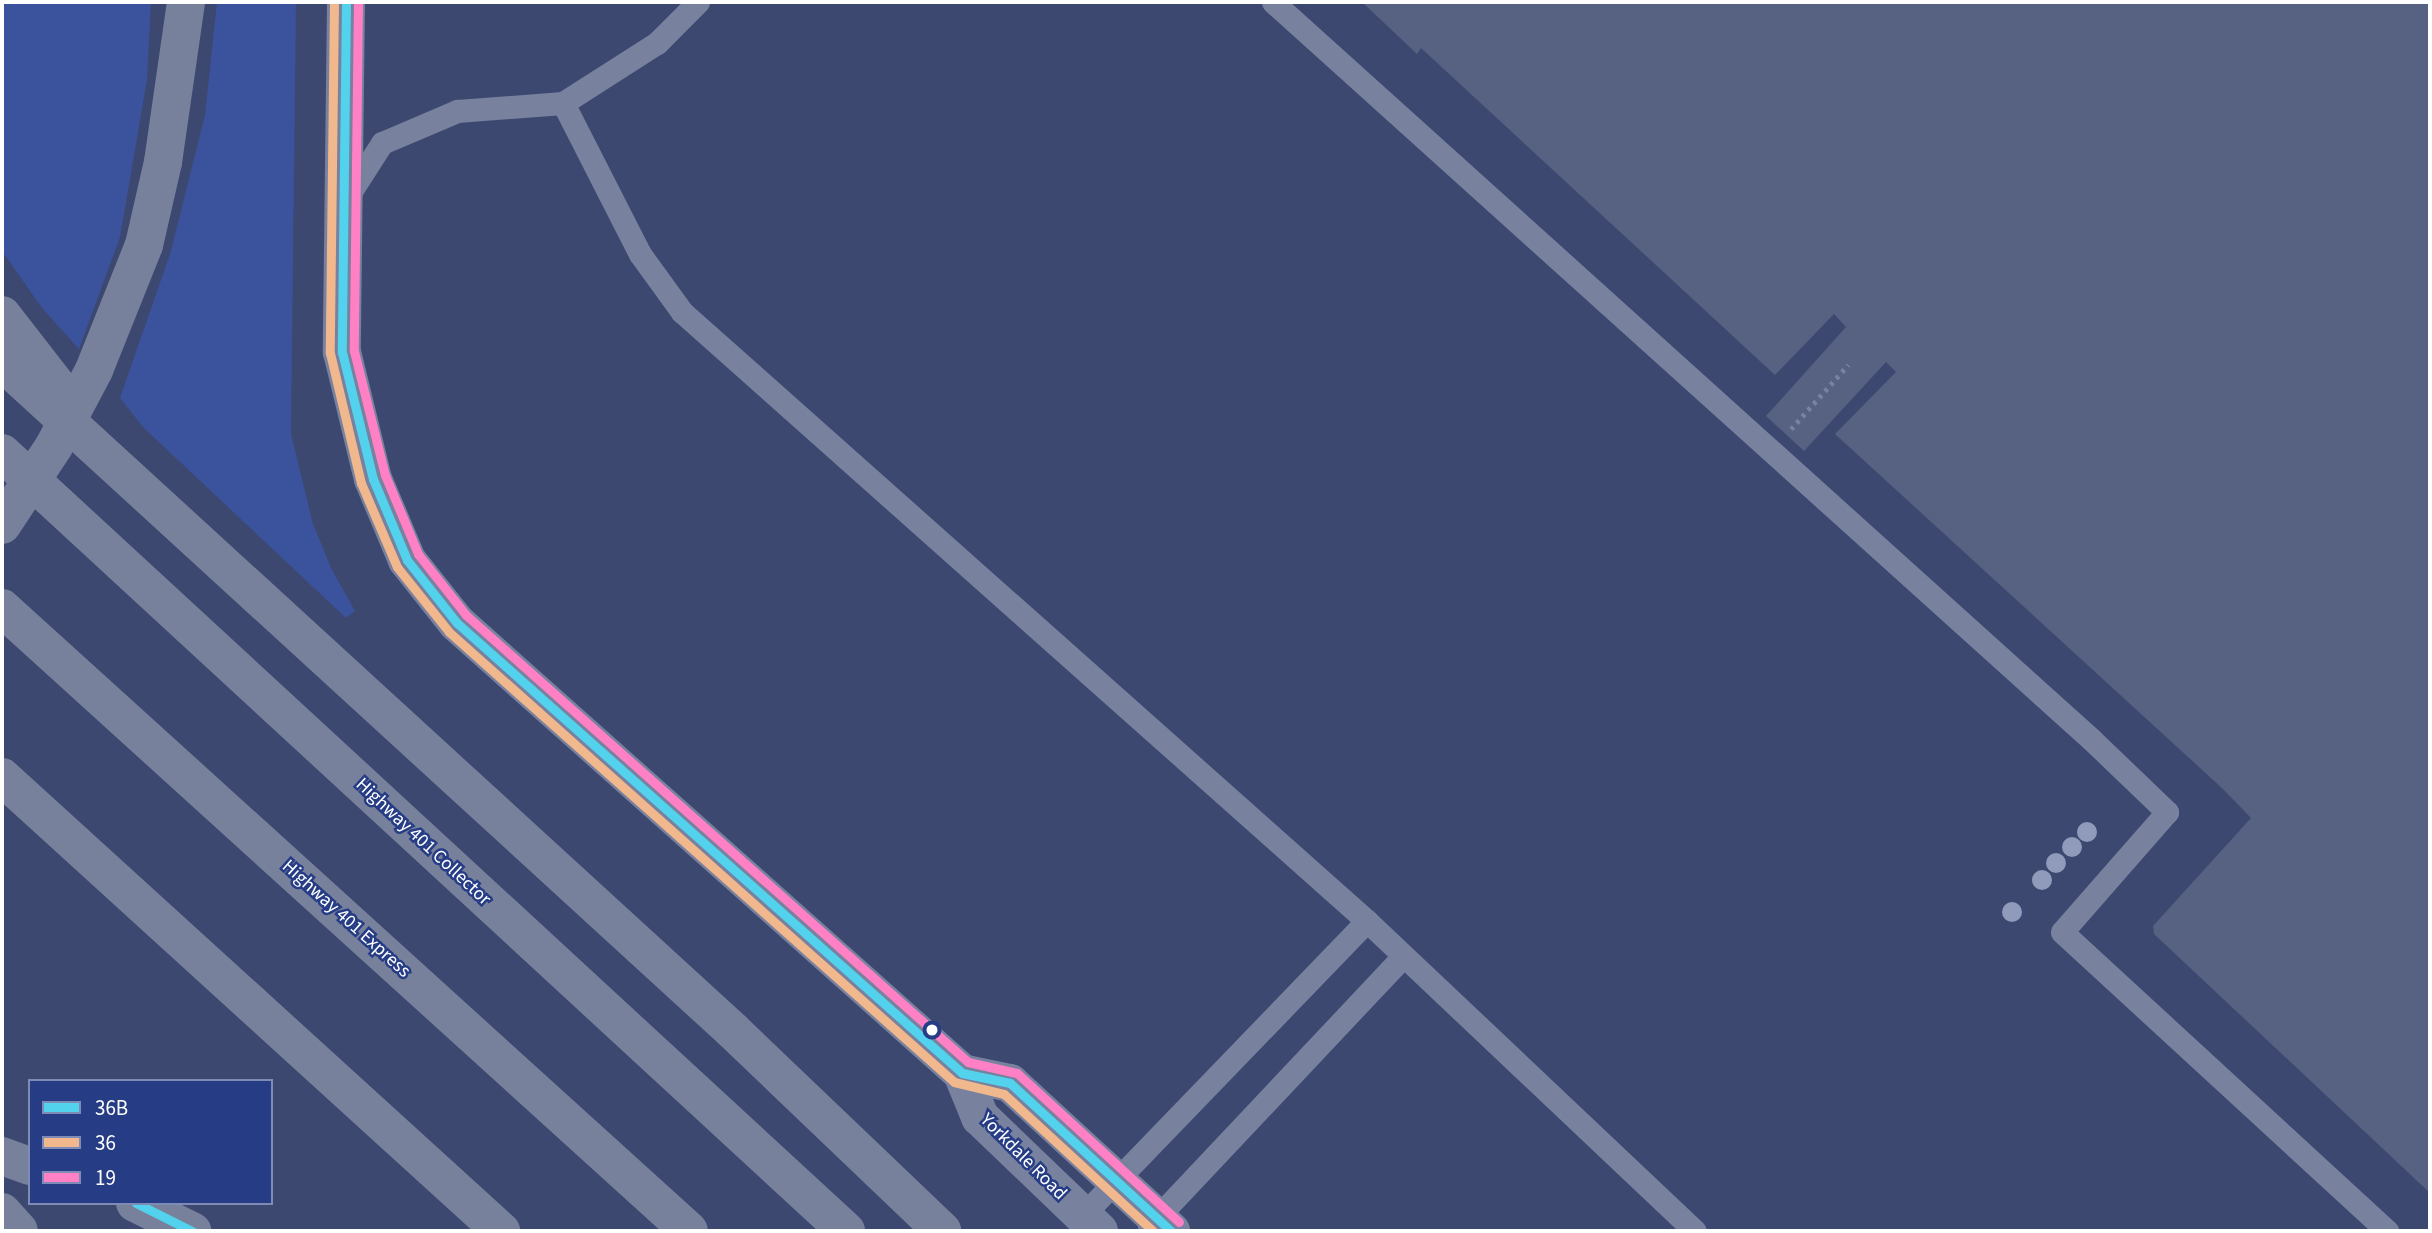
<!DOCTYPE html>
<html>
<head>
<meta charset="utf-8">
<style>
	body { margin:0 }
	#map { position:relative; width:2432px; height:1233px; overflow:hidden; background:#3c4870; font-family:"Source Sans 3",sans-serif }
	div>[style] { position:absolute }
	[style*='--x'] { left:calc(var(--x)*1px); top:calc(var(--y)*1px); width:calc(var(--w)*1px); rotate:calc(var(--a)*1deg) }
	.green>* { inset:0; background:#3a539c }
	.building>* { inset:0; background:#576181 }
	.path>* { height:4.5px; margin-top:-2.25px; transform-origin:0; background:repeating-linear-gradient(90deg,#78819e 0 3.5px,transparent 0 8.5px) }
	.service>* { height:23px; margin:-11.5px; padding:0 11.5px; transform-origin:11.5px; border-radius:11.5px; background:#78819e }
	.tertiary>* { height:38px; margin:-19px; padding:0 19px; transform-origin:19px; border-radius:19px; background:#78819e }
	.motorway>* { height:38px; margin:-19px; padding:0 19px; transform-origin:19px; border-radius:19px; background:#78819c }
	.motorway-bridge>* { height:38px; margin:-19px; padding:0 19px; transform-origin:19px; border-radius:19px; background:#78819c }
	.bus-1>* { height:9px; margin:-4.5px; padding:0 4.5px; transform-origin:4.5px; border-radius:4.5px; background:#53d2ee }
	.bus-2>* { height:9px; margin:-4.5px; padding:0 4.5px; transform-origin:4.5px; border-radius:4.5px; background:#f1b78d }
	.bus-3>* { height:9px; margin:-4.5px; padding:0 4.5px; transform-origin:4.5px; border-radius:4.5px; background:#ff80c5 }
	.trees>* { width:20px; height:20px; margin:-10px; border-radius:50%; background:#909aba }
	.dots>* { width:19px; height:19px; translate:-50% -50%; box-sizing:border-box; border:4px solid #263d86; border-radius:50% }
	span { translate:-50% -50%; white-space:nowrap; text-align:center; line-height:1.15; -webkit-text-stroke:5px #263d86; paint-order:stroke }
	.street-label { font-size:19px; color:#fff }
	.frame { position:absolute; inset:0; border:4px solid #fff; pointer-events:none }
	.legend { position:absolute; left:28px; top:1079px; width:245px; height:126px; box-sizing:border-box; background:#263d86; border:2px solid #7d8bb6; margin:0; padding:9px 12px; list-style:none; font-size:21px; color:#fff }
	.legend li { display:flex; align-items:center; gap:14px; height:35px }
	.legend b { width:35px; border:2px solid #7d8bb6 }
</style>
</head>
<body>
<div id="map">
	<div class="green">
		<i style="clip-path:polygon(2px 2px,151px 2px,147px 80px,120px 237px,79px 349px,42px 308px,2px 251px)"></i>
		<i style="clip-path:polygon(217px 2px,296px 2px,291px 434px,313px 524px,332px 570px,355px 611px,346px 618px,144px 428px,120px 398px,171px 251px,205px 115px)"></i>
	</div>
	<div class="building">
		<i style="clip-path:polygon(1362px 2px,2430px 2px,2430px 1193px,2154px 934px,2153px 926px,2251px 818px,2223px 789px,1835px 434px,1896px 372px,1886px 362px,1804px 451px,1766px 416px,1846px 327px,1834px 314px,1775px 375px,1421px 48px,1417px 54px)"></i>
	</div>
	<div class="path">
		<i style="--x:1791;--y:429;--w:86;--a:-48.3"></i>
	</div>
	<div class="service">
		<i style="--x:1273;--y:2;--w:1102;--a:42.02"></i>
		<i style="--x:2092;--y:740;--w:104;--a:43.8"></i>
		<i style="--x:2167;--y:812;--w:159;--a:131.2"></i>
		<i style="--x:2062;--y:932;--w:442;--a:42.6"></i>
		<i style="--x:563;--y:103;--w:169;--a:63"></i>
		<i style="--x:640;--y:254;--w:72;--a:54.1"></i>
		<i style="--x:682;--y:312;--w:917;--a:41.64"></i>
		<i style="--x:1367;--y:921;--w:451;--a:43.4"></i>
		<i style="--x:346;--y:199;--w:67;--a:-57.3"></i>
		<i style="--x:382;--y:143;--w:82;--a:-23.1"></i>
		<i style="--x:457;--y:111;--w:106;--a:-4.3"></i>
		<i style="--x:563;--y:103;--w:112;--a:-32.6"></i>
		<i style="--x:657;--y:43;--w:58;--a:-45"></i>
		<i style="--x:1082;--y:1216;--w:410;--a:-46"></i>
		<i style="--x:1149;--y:1226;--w:371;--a:-46.7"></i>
	</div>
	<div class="tertiary">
		<i style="--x:346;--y:2;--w:350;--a:90.7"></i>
		<i style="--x:342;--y:352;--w:131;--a:76.3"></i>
		<i style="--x:373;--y:479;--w:88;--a:67.2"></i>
		<i style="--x:407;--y:560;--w:80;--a:51.6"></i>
		<i style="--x:457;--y:623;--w:676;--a:41.7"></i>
		<i style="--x:962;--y:1073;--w:48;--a:67.8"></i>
		<i style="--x:980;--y:1117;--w:165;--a:43.8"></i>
		<i style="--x:962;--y:1073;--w:49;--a:11.8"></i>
		<i style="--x:1010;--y:1083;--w:219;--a:42.6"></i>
	</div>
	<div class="motorway">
		<i style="--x:144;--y:245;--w:85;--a:-77.1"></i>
		<i style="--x:163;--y:162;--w:162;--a:-81.8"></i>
		<i style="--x:2;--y:315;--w:91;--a:52.1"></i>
		<i style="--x:2;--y:362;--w:990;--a:42.46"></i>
		<i style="--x:732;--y:1030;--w:291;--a:43.7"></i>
		<i style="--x:2;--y:453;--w:1148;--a:42.67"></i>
		<i style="--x:2;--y:608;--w:927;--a:42.2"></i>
		<i style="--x:2;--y:777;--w:675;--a:42.3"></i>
		<i style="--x:2;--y:1156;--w:30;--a:20"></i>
		<i style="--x:135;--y:1203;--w:64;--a:26.2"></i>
		<i style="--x:2;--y:1212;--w:25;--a:48"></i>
	</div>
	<div class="motorway-bridge">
		<i style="--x:2;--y:525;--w:95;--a:-56.6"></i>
		<i style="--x:54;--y:446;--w:86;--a:-62.2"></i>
		<i style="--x:94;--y:370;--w:135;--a:-68.2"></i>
	</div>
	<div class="bus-1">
		<i style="--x:346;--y:2;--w:350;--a:90.7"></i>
		<i style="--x:342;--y:352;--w:131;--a:76.3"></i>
		<i style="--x:373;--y:479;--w:88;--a:67.2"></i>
		<i style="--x:407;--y:560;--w:80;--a:51.6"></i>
		<i style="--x:457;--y:623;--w:676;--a:41.7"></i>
		<i style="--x:962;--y:1073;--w:49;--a:11.8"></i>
		<i style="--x:1010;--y:1083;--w:219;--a:42.6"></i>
		<i style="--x:136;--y:1203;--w:63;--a:26.6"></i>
	</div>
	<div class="bus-2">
		<i style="--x:334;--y:2;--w:351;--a:90.7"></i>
		<i style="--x:330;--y:353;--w:134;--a:76.6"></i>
		<i style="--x:361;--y:483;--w:91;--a:66.8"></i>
		<i style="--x:397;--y:567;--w:83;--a:51.3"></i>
		<i style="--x:449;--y:632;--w:676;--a:41.7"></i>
		<i style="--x:954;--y:1082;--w:51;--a:13.5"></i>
		<i style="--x:1004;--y:1094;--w:202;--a:42.6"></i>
	</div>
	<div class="bus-3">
		<i style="--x:358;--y:2;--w:349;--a:90.7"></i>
		<i style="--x:354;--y:351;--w:128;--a:76"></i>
		<i style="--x:385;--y:475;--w:86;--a:67.3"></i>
		<i style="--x:418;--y:554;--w:78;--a:51.8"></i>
		<i style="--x:466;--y:615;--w:672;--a:41.68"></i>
		<i style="--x:968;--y:1062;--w:50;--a:12.7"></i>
		<i style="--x:1017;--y:1073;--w:220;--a:42.6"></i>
	</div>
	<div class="trees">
		<i style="left:2087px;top:832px"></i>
		<i style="left:2072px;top:847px"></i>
		<i style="left:2056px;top:863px"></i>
		<i style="left:2042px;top:880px"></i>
		<i style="left:2012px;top:912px"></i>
	</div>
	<div class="dots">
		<i style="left:932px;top:1030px;background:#fff"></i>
	</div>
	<div class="street-label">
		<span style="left:423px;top:842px;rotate:43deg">Highway 401 Collector</span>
		<span style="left:346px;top:919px;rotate:42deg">Highway 401 Express</span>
		<span style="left:1023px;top:1157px;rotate:45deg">Yorkdale Road</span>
	</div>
	<div class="frame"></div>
	<ul class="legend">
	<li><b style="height:9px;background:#53d2ee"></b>36B</li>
	<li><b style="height:9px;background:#f1b78d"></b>36</li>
	<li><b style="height:9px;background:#ff80c5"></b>19</li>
	</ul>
</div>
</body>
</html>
